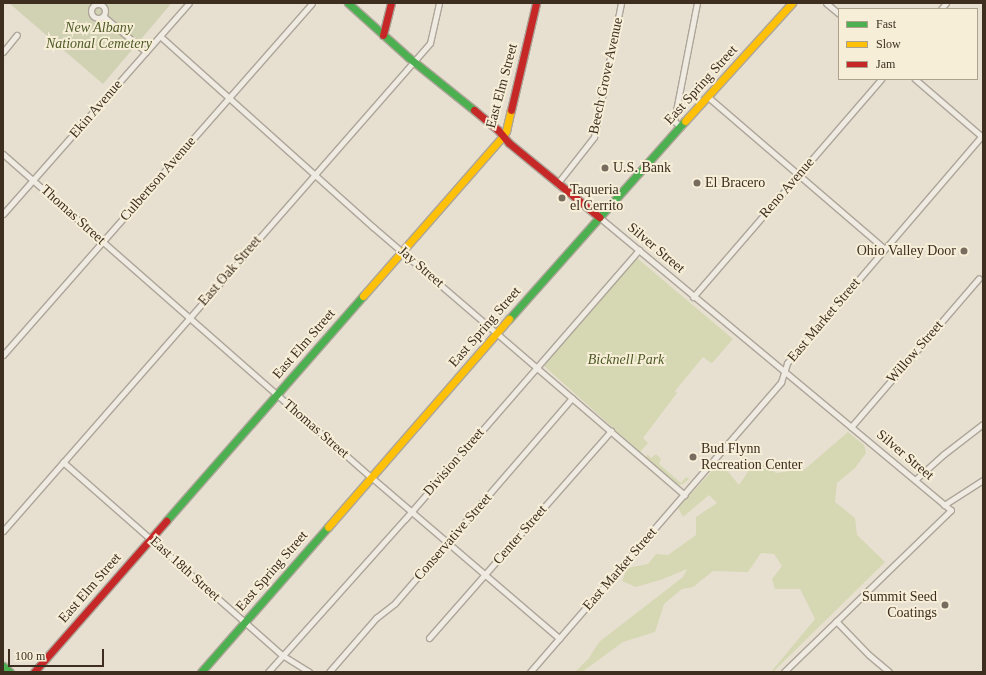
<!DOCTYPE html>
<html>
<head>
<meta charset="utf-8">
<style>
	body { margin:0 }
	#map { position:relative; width:986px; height:675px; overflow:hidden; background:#e7e0d1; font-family:"Times New Roman",serif }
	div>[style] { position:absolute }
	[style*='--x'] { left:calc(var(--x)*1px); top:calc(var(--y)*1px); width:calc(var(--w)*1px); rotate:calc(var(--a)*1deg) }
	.green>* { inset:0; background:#d6d7b3 }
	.cemetery>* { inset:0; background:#d1d1b3 }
	.roads { filter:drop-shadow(1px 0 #ada599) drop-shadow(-1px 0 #ada599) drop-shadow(0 1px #ada599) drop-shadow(0 -1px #ada599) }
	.street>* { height:5px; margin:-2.5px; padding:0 2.5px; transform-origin:2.5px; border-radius:2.5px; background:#efebe3 }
	.street>.ring { margin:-2.5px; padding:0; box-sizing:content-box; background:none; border:5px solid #efebe3; border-radius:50% }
	.fast>* { height:7px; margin:-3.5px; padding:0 3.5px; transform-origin:3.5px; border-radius:3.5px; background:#4caf50 }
	.slow>* { height:7px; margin:-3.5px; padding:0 3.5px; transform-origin:3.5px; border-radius:3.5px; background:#ffc107 }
	.jam>* { height:7px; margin:-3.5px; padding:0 3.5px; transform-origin:3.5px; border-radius:3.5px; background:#c62828 }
	.dots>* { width:11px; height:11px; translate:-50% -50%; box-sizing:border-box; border:2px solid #f7eed8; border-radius:50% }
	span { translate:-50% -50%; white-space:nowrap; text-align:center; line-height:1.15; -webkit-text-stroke:4px #f7eed8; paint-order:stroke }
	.park-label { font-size:14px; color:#4d5a26; font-style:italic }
	.street-label { font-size:14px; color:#3d2e20 }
	.poi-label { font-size:14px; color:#3d2e20 }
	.left { translate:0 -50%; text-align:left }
	.right { translate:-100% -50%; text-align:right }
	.frame { position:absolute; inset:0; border:4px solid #3d2e20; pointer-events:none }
	.legend { position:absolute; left:838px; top:8px; width:140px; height:72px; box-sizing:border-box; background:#f7eed8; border:1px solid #ada18e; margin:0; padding:5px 7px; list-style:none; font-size:12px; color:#3d2e20 }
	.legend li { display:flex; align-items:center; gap:8px; height:20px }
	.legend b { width:20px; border:1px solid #ada18e }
	.scale { position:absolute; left:8px; top:649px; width:96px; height:18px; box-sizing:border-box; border:2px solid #3d2e20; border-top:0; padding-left:5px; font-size:12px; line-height:14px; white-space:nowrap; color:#3d2e20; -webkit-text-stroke:3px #f7eed8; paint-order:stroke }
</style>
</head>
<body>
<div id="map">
	<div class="green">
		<i style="clip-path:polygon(637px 258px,733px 339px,713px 362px,711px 363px,703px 357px,680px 385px,675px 391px,677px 393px,643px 438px,648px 443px,640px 452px,543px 365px)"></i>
		<i style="clip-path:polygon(848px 432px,864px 445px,866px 453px,855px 468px,837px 483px,835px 502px,855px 518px,857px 535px,885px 562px,773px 672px,771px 672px,815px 619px,800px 589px,775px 589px,772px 579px,782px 566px,774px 554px,761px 553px,748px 572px,713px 571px,693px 587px,682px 589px,664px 604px,655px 632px,623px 642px,582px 672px,575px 672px,589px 658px,599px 642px,683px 577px,687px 569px,663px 579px,636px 587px,622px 581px,627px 568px,648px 564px,656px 554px,668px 555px,696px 535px,696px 517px,717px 503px,709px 495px,683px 517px,678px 508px,720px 462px,739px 485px,756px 460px,776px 473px,805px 469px)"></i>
		<i style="clip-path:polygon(647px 454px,651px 458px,656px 454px,661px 459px,659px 464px,681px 483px,686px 477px,689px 479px,683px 484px,678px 485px,647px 458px)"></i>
	</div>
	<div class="cemetery">
		<i style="clip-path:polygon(9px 3px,168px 3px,170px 5px,103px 84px)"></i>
	</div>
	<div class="roads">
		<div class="street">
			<i style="--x:826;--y:3;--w:17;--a:40"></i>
			<i class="ring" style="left:91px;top:4px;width:9px;height:9px"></i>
			<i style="--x:941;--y:9;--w:8;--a:-50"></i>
			<i style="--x:103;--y:16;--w:56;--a:39.9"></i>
			<i style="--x:160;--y:36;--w:286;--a:41.9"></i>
			<i style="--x:373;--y:227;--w:411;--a:40.7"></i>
			<i style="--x:3;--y:52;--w:22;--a:-51"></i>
			<i style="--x:915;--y:79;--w:87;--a:40.8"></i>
			<i style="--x:708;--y:97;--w:233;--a:40.7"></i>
			<i style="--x:681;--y:127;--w:9;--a:-139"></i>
			<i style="--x:674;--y:121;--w:120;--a:-79"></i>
			<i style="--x:3;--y:154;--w:490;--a:41.3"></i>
			<i style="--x:371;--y:477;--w:248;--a:40.6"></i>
			<i style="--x:557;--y:184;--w:60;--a:-51.8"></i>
			<i style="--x:594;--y:137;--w:137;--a:-78.6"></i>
			<i style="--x:3;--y:214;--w:281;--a:-48.6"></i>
			<i style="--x:599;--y:217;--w:458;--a:39.8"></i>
			<i style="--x:951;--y:510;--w:233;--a:135.9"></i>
			<i style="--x:693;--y:297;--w:288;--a:-49.2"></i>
			<i style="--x:3;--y:355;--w:468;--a:-48.7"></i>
			<i style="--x:851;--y:427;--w:196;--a:-49.3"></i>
			<i style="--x:63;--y:462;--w:292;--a:41.4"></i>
			<i style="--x:282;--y:655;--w:32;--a:32"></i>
			<i style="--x:915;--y:480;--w:39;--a:-42"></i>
			<i style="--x:944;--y:454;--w:49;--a:-37.6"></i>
			<i style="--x:944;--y:505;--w:46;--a:-32.7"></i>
			<i style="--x:3;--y:531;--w:648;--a:-48.81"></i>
			<i style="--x:430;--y:43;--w:41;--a:-77.3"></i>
			<i style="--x:836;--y:621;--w:47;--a:45.9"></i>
			<i style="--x:869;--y:655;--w:26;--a:40"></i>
			<i style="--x:429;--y:638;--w:276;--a:-48.7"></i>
			<i style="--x:268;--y:672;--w:205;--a:-48.2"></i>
			<i style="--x:405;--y:519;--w:357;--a:-49"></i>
			<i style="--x:329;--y:672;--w:72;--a:-49"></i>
			<i style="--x:376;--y:618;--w:24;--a:-38"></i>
			<i style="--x:395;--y:603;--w:271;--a:-49.2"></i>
			<i style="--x:530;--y:672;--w:384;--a:-49.1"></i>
			<i style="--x:781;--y:382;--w:20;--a:-72"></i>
			<i style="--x:787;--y:363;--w:301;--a:-49.4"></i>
		</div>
		<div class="fast">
			<i style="--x:348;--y:3;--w:81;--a:42"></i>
			<i style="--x:408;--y:57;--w:85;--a:38.8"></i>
			<i style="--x:509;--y:319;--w:265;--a:-48.4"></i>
			<i style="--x:166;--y:521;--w:299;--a:-48.8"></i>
			<i style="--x:3;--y:666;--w:9;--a:41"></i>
			<i style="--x:201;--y:672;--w:193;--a:-48.8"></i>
		</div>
		<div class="slow">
			<i style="--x:685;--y:121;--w:159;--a:-47.8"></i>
			<i style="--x:363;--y:296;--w:213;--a:-48.8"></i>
			<i style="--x:503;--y:136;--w:6;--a:-59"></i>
			<i style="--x:506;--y:131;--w:22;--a:-77"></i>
			<i style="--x:328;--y:527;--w:276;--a:-49"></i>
		</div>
		<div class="jam">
			<i style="--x:383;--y:35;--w:33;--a:-76"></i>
			<i style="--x:474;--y:110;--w:31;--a:40"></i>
			<i style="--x:498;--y:130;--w:17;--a:50"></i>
			<i style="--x:509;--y:143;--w:117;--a:39.4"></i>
			<i style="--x:511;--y:110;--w:110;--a:-76.8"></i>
			<i style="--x:34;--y:672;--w:201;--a:-48.8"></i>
		</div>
	</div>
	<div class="dots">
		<i style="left:605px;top:168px;background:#786c5e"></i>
		<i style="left:697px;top:183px;background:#786c5e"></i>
		<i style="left:562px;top:198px;background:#786c5e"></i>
		<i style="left:964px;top:251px;background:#786c5e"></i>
		<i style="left:693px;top:457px;background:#786c5e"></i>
		<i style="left:945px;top:605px;background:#786c5e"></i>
	</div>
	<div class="park-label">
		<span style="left:99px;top:36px">New Albany<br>National Cemetery</span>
		<span style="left:626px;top:360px">Bicknell Park</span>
	</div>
	<div class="street-label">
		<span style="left:606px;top:76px;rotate:-78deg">Beech Grove Avenue</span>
		<span style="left:701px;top:85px;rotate:-48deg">East Spring Street</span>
		<span style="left:502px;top:86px;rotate:-75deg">East Elm Street</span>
		<span style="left:96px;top:109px;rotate:-49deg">Ekin Avenue</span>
		<span style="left:158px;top:179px;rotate:-49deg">Culbertson Avenue</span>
		<span style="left:787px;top:188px;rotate:-49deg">Reno Avenue</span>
		<span style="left:73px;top:215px;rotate:42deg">Thomas Street</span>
		<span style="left:656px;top:248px;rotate:40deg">Silver Street</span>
		<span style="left:421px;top:267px;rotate:41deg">Jay Street</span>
		<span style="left:230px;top:271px;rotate:-49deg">East Oak Street</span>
		<span style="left:824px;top:320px;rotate:-50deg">East Market Street</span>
		<span style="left:485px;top:327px;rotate:-49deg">East Spring Street</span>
		<span style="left:304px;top:344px;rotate:-49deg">East Elm Street</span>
		<span style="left:915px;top:352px;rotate:-49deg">Willow Street</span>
		<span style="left:316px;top:429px;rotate:41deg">Thomas Street</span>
		<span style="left:905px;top:455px;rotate:40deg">Silver Street</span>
		<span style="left:454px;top:462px;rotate:-49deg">Division Street</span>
		<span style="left:520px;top:535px;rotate:-49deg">Center Street</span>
		<span style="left:453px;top:537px;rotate:-49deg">Conservative Street</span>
		<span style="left:185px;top:569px;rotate:42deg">East 18th Street</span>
		<span style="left:620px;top:569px;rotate:-49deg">East Market Street</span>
		<span style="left:272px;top:571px;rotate:-49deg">East Spring Street</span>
		<span style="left:90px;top:588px;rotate:-49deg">East Elm Street</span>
	</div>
	<div class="poi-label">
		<span class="left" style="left:613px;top:168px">U.S. Bank</span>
		<span class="left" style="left:705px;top:183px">El Bracero</span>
		<span class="left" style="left:570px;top:198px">Taqueria<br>el Cerrito</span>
		<span class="right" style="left:956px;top:251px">Ohio Valley Door</span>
		<span class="left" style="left:701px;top:457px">Bud Flynn<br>Recreation Center</span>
		<span class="right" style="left:937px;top:605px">Summit Seed<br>Coatings</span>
	</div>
	<div class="frame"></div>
	<ul class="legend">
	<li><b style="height:5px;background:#4caf50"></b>Fast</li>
	<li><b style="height:5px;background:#ffc107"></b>Slow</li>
	<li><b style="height:5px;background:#c62828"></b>Jam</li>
	</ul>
	<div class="scale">100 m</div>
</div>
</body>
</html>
